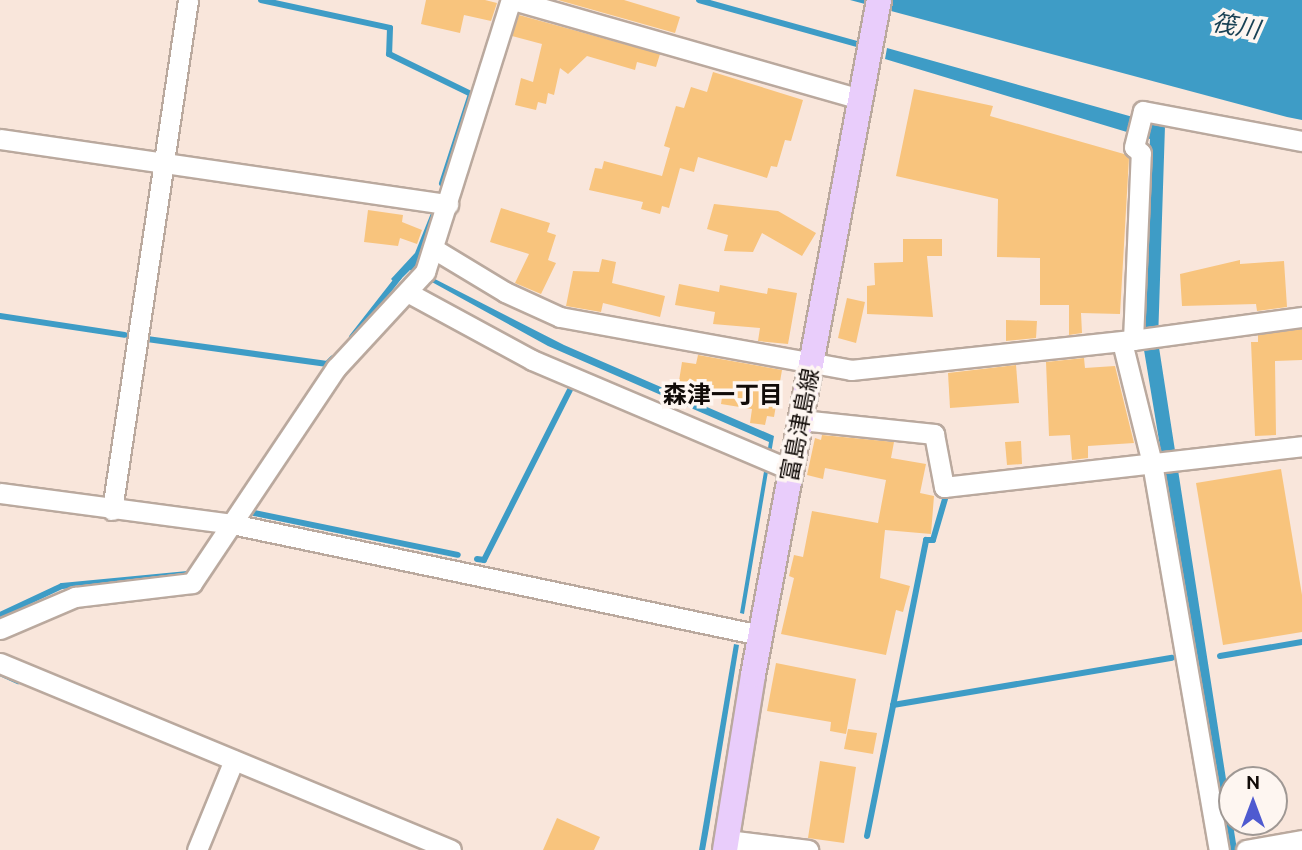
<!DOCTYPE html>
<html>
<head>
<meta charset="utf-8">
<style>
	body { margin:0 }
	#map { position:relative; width:1302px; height:850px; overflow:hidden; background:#f9e6db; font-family:Ubuntu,"Noto Sans JP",sans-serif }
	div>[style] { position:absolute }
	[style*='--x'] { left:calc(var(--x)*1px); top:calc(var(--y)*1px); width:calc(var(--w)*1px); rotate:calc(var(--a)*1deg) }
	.water>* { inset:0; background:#3e9cc6 }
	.stream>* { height:6px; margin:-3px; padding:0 3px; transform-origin:3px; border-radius:3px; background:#3e9cc6 }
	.building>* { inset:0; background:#f8c47d }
	.roads { filter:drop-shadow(2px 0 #baa99e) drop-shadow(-2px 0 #baa99e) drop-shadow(0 2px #baa99e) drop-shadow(0 -2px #baa99e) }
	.minor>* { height:19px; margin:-9.5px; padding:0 9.5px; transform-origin:9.5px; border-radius:9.5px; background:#fff }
	.major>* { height:24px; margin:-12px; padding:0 12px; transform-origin:12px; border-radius:12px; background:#e9cdfb }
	span { translate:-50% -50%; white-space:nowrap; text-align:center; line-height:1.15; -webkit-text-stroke:7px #fef6f1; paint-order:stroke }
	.street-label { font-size:23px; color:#110b08 }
	.water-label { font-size:24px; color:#194154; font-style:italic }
	.neighbourhood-label { font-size:24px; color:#110b08; font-weight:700 }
	.north { position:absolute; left:1218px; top:766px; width:70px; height:70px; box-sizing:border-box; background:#fef6f1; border:2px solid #9f9894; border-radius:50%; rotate:0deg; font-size:19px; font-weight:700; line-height:28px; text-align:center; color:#110b08 }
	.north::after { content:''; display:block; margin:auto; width:24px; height:32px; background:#4f5ad0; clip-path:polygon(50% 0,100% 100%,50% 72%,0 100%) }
</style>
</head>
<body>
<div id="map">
	<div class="water">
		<i style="clip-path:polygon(850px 0,1302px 0,1302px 120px,1287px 117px)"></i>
		<i style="clip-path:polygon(887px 48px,1165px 126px,1158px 341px,1237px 850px,1230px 850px,1222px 819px,1141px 332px,1150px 139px,885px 59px)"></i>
		<i style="clip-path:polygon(431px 213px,437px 215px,418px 261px,429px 276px,564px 345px,774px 436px,744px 614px,740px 613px,769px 442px,548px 346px,410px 270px,396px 284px,391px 279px,415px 253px)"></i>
		<i style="clip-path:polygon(734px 644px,739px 645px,709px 828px,705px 850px,699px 850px)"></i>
	</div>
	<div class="stream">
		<i style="--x:261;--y:0;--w:132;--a:12.2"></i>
		<i style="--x:390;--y:28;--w:26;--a:92"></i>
		<i style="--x:389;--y:54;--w:91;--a:26"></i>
		<i style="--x:471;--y:94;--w:94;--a:108"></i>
		<i style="--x:699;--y:0;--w:171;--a:15.6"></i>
		<i style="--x:0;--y:316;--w:126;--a:8.6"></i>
		<i style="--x:352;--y:337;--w:76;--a:-51.9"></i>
		<i style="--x:147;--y:339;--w:182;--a:7.9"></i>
		<i style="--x:327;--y:364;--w:8;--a:-45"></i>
		<i style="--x:254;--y:513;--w:208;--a:11.6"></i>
		<i style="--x:477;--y:559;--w:7;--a:8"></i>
		<i style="--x:484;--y:560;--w:193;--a:-63.2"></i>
		<i style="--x:0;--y:615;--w:68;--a:-25.1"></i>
		<i style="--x:62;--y:586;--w:129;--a:-5.4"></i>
		<i style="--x:1220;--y:656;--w:83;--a:-9.7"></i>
		<i style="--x:0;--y:673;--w:20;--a:24"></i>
		<i style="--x:893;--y:705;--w:283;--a:-9.6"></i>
		<i style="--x:867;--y:836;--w:302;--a:-78.7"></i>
		<i style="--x:926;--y:540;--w:7;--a:0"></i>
		<i style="--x:933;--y:540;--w:43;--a:-73.7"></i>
	</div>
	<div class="building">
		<i style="clip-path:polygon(426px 0,485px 0,497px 3px,491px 21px,464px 15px,460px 33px,421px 24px)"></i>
		<i style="clip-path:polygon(558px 0,624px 0,680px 17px,675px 33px)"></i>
		<i style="clip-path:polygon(519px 15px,660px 54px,656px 67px,637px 62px,635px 70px,587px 56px,568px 74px,560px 68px,554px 95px,548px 93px,546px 104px,538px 102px,536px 110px,515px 105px,521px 78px,533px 82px,542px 44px,512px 36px)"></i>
		<i style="clip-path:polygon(713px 72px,803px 100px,791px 141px,785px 140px,777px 167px,771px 166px,767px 178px,698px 157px,694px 172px,680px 168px,669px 208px,662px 206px,660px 214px,641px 209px,643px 202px,589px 190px,595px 168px,602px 169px,604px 161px,662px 176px,670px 148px,664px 146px,676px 106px,684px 108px,691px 87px,707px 92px)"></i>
		<i style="clip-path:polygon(914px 89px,993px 106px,990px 116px,1124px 154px,1129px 158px,1120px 314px,1081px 313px,1082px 333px,1069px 335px,1069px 305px,1040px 305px,1040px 258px,997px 257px,998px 199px,896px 176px)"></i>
		<i style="clip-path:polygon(714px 204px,778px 211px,816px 233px,802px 256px,762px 233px,753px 252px,724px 251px,728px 235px,707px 229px)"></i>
		<i style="clip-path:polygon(501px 208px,550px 223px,547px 232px,556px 235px,548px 260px,556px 263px,541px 294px,515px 283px,529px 254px,490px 242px)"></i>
		<i style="clip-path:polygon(368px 210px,403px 215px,402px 222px,422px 230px,417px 244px,400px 238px,398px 246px,364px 242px)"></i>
		<i style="clip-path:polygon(903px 239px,942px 239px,942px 256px,927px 256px,933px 317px,867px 314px,867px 286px,875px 285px,874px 263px,903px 262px)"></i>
		<i style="clip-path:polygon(602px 259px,616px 262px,612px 283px,665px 296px,660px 317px,603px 303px,601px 312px,566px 306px,573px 271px,599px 272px)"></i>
		<i style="clip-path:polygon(1240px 260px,1240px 264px,1284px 261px,1287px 307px,1257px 311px,1256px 304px,1182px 306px,1180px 274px)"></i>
		<i style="clip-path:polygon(679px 284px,719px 292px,720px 285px,767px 294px,768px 288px,797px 293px,788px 344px,758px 341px,760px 328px,713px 324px,715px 312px,675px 305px)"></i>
		<i style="clip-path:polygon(847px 298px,865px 302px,856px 343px,838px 338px)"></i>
		<i style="clip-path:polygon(1006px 320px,1037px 321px,1036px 338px,1006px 341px)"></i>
		<i style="clip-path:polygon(1302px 329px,1302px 360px,1275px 361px,1276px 435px,1255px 436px,1251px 342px,1258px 342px,1258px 335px)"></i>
		<i style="clip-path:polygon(698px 355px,782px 370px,774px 417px,767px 416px,765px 425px,750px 423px,752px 409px,721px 404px,723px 391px,679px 381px,682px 362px,696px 364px)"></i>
		<i style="clip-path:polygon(1084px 358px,1085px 368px,1115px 366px,1134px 443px,1088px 446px,1088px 458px,1072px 460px,1070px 435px,1049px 436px,1046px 362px)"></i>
		<i style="clip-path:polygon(1016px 365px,1019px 403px,950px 408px,948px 373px)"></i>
		<i style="clip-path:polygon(822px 435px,894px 442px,891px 458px,926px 464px,920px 493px,934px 496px,931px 534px,885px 530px,880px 578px,910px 586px,903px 612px,896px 610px,886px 655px,781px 634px,794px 578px,789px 576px,794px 555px,803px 557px,812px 511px,878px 523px,886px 480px,825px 468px,823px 479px,807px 475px,815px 438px,821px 440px)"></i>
		<i style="clip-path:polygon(1021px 441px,1022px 464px,1007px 465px,1005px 442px)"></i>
		<i style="clip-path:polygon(1281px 469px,1302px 595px,1302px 632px,1223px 645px,1196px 483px)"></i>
		<i style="clip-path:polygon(776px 663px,856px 679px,846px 734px,830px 731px,831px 722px,767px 711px)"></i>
		<i style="clip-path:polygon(848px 729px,877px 733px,873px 754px,844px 749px)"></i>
		<i style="clip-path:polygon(820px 761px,856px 767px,844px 843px,808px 838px)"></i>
		<i style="clip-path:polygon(557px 818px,600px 837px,594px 850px,543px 850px)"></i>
	</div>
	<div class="roads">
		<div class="minor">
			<i style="--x:513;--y:0;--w:362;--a:15.9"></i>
			<i style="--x:0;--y:139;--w:453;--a:8.3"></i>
			<i style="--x:434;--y:249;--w:83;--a:31.2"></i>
			<i style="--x:505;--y:292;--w:60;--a:24.4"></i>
			<i style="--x:560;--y:317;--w:296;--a:10.3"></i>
			<i style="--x:851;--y:370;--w:284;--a:-6.1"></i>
			<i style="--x:1133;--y:340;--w:171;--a:-7.8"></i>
			<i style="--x:407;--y:292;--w:142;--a:28.5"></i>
			<i style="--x:532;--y:360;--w:281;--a:23"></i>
			<i style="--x:1133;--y:340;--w:187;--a:-87.6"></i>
			<i style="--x:1141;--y:153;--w:9;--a:-139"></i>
			<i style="--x:1134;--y:147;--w:37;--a:-76"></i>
			<i style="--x:1143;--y:111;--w:162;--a:10.7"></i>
			<i style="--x:1122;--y:342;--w:125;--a:76.1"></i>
			<i style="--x:1152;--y:463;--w:393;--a:80.2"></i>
			<i style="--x:801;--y:420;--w:134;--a:6"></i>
			<i style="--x:934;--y:434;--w:54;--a:79.3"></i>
			<i style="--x:944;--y:487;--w:360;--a:-6.5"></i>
			<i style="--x:0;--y:493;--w:234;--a:7.6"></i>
			<i style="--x:232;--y:524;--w:540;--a:11.87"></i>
			<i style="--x:112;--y:510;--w:516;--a:-81.52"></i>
			<i style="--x:0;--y:629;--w:82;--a:-23.1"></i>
			<i style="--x:75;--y:597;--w:118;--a:-6.8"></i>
			<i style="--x:192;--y:583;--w:259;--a:-56.2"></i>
			<i style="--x:336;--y:368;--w:131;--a:-47.2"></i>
			<i style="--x:425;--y:272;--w:285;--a:-72.5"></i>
			<i style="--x:0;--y:663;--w:488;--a:22.5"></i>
			<i style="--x:727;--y:840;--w:82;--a:7"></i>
			<i style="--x:197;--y:850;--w:97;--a:-67.7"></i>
			<i style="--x:1246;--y:850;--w:57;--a:-10.1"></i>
		</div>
		<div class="major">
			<i style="--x:725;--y:850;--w:177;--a:-80.9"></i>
			<i style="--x:753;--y:675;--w:687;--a:-79.43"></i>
		</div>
	</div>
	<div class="street-label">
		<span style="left:800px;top:425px;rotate:-79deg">富島津島線</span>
	</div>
	<div class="water-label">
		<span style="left:1236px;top:26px;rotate:10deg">筏川</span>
	</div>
	<div class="neighbourhood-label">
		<span style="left:723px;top:395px">森津一丁目</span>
	</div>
	<div class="north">N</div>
</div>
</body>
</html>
